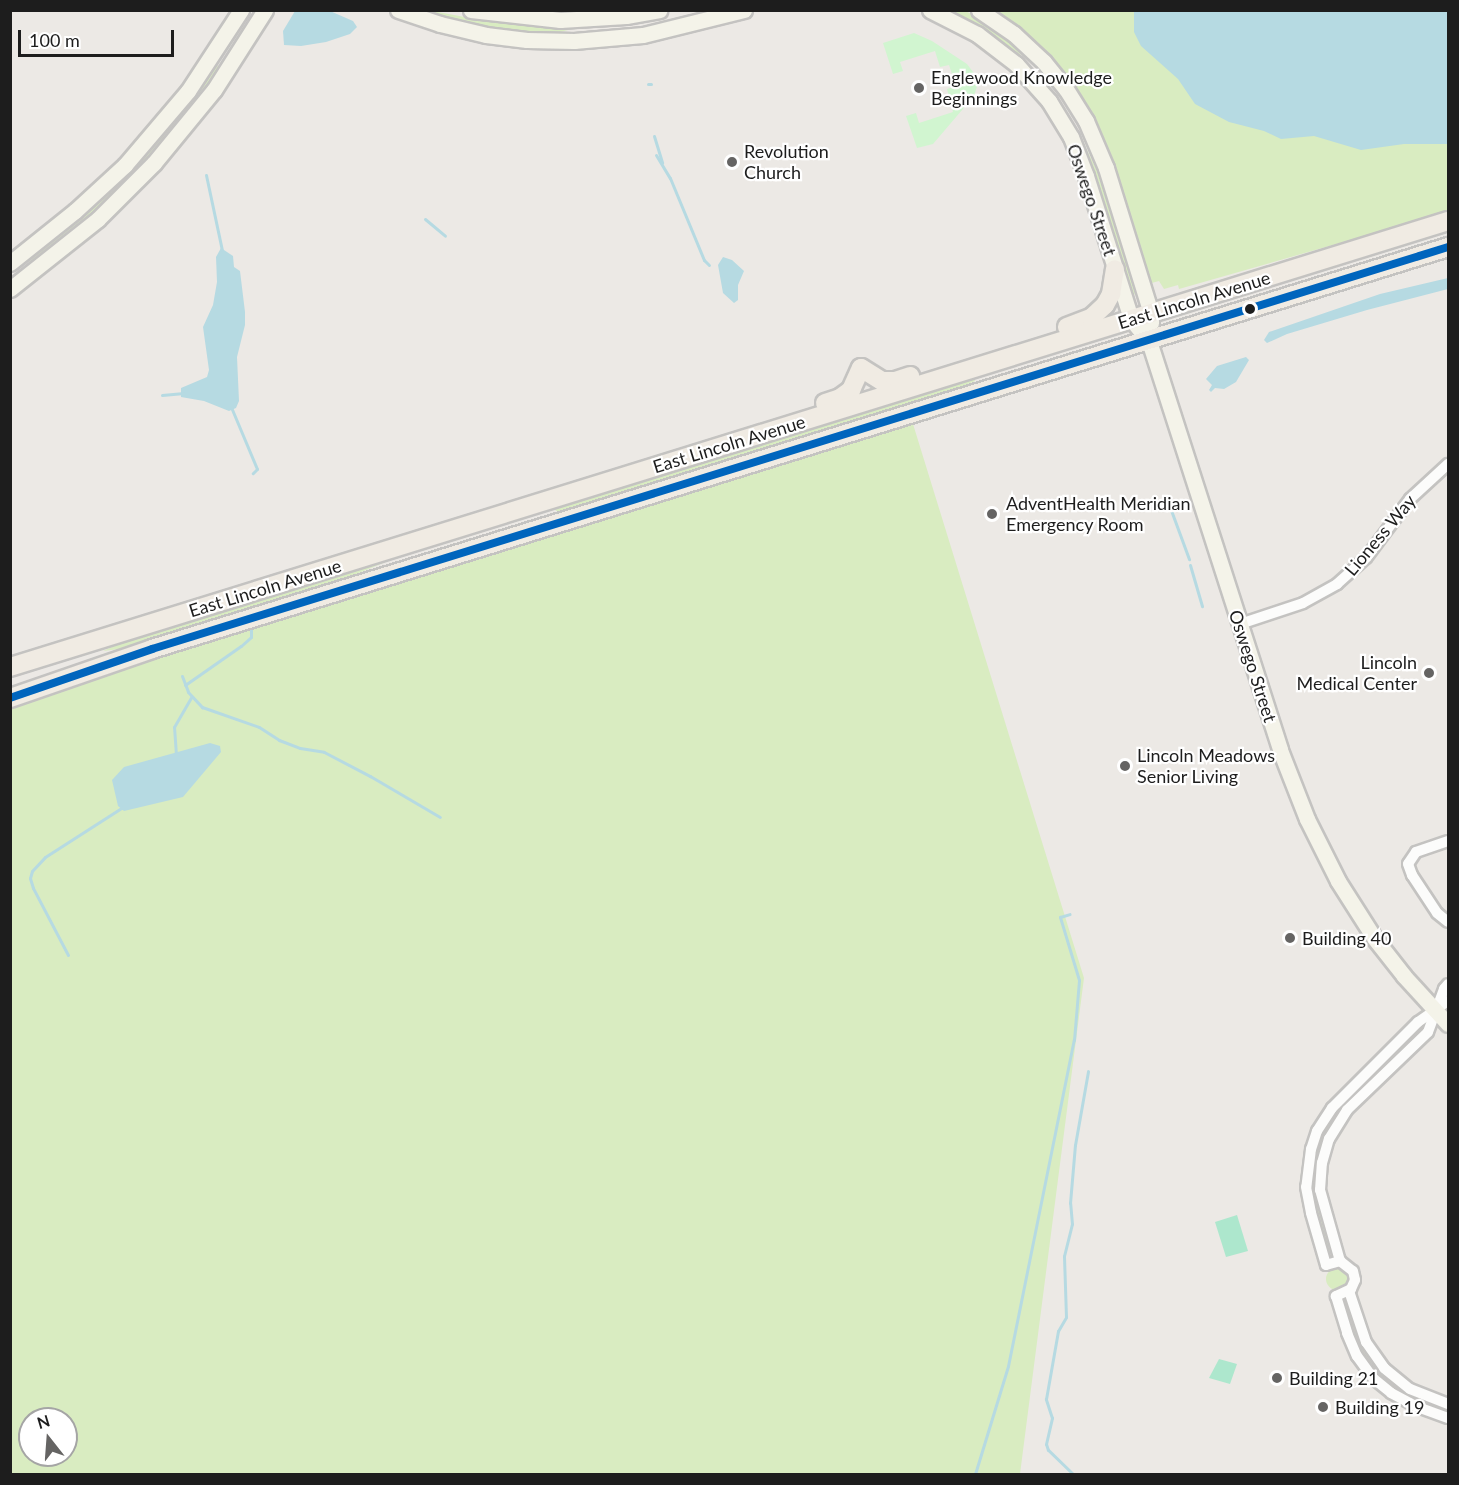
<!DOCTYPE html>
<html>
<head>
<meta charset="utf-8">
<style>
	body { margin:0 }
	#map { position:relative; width:1459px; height:1485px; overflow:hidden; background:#ece9e5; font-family:Lato,sans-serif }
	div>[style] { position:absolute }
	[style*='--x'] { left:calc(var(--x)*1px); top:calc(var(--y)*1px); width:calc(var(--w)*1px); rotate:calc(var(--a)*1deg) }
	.grass>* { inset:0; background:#d9ecc1 }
	.round { border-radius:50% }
	.park>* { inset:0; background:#d1f5d0 }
	.pitch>* { inset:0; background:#ade7cd }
	.water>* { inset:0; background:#b6dae2 }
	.stream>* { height:3px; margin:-1.5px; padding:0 1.5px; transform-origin:1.5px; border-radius:1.5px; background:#b6dae2 }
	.roads { filter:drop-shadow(2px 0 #c4c3c1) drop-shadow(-2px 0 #c4c3c1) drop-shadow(0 2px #c4c3c1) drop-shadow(0 -2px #c4c3c1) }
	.minor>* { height:10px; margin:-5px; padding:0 5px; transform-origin:5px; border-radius:5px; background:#fcfcfb }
	.secondary>* { height:15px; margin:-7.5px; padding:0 7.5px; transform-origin:7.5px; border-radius:7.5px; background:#f4f3e9 }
	.primary>* { height:18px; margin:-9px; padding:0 9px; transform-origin:9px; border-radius:9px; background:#f0ebe3 }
	.bus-1>* { height:8px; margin:-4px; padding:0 4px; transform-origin:4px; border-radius:4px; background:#0065bd }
	.dots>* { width:16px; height:16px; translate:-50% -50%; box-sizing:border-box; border:3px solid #fff; border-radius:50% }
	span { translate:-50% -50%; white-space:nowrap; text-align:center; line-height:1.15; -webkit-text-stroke:4.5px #fff; paint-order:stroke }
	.poi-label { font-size:18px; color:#1d1d1d }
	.left { translate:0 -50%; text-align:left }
	.right { translate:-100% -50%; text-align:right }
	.street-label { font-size:18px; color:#1d1d1d }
	.frame { position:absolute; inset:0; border:12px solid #1d1d1d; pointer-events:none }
	.north { position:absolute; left:18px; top:1407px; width:60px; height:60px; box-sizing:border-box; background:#fff; border:2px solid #a5a5a5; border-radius:50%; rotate:343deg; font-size:16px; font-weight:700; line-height:24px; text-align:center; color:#1d1d1d }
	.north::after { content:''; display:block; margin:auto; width:21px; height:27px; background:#656463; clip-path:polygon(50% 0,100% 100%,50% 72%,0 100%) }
	.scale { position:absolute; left:18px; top:30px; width:156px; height:27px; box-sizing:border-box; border:3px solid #1d1d1d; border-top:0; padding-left:8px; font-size:18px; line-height:21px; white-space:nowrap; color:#1d1d1d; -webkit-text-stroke:4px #fff; paint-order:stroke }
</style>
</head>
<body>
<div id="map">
	<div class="grass">
		<i style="clip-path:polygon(432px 11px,465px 17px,568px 26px,568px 30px,547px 35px,480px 28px,430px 16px)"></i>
		<i style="clip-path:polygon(947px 11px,965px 11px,974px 15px,1011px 40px,1021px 55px,1011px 52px,983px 30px)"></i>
		<i style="clip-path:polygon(991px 11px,1448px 11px,1448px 212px,1179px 289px,1178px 285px,1164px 289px,1159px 281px,1148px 284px,1098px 133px)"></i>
		<i style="clip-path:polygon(214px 63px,218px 66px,210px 84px,183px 121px,109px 202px,31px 265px,29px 262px)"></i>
		<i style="clip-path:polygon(1080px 135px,1106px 190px,1137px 290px,1134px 295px,1130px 295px,1077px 136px)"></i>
		<i style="clip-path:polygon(974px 377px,975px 381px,934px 398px,559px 513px,553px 508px)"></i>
		<i style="clip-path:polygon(evenodd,913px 424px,1084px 978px,1020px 1474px,11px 1474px,10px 708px,140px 664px,913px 424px,30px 1419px,66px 1419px,66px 1455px,30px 1455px,30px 1419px)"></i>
		<i style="clip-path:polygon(403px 555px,329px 585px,128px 648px,103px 651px,125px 641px)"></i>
		<i style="clip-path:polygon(1361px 1085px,1362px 1088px,1333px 1121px,1317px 1163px,1317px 1197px,1331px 1251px,1328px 1253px,1316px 1217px,1311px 1193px,1314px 1156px,1331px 1116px)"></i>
		<i class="round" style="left:1326px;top:1268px;width:22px;height:22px"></i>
		<i style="clip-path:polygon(1345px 1303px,1365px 1352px,1383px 1374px,1413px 1396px,1448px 1409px,1448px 1414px,1408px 1399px,1381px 1379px,1359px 1349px,1351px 1330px)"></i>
	</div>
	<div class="park">
		<i style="clip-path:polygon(914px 33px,932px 41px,967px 64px,979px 80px,974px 96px,933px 144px,917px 148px,906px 116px,916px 113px,919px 123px,953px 112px,947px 89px,956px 86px,949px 65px,940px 67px,935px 51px,900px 62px,903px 71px,893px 74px,883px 43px)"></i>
	</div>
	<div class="pitch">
		<i style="clip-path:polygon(1237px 1215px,1248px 1251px,1226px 1257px,1215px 1222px)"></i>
		<i style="clip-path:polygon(1219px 1359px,1237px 1364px,1230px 1384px,1209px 1378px)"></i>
	</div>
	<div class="water">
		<i style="clip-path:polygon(1134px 10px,1448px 11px,1448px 144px,1404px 144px,1361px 150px,1314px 136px,1281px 139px,1264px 131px,1229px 122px,1195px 104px,1178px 79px,1141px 46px,1134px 32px)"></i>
		<i style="clip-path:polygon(295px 11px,330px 11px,353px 21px,357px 27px,350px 34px,326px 42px,301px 46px,284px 45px,283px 31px)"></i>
		<i style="clip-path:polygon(221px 248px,233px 256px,234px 267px,240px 271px,245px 312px,245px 325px,237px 357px,239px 401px,236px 408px,229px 411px,204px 401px,181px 397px,181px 388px,207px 377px,209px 370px,203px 327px,213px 305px,217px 282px,216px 257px)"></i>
		<i style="clip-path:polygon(723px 257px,732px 260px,744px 271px,738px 285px,738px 300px,734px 303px,723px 293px,718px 265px)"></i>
		<i style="clip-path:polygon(1448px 278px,1448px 289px,1367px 310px,1287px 334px,1267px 343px,1264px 340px,1269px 332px,1380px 294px)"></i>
		<i style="clip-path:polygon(1246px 357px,1249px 360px,1236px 382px,1224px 389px,1215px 388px,1211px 392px,1209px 390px,1212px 385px,1206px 379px,1217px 366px)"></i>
		<i style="clip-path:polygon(210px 743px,220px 746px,221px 752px,183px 797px,124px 811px,118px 806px,112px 780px,124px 767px)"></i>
	</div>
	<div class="stream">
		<i style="--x:648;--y:84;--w:3;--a:0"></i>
		<i style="--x:654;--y:136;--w:28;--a:73"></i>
		<i style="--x:656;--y:155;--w:27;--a:59"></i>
		<i style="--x:670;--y:178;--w:89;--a:67.5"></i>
		<i style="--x:704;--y:260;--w:7;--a:45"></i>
		<i style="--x:206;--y:175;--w:77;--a:78"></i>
		<i style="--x:425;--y:219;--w:26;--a:40"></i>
		<i style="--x:162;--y:395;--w:22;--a:-5"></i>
		<i style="--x:231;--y:407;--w:67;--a:67.2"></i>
		<i style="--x:257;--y:469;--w:6;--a:135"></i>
		<i style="--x:1168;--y:502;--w:61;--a:69.8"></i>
		<i style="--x:1190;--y:565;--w:43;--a:73.7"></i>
		<i style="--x:182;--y:676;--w:17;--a:69"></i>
		<i style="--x:188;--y:692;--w:21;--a:47"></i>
		<i style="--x:202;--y:707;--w:60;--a:19.3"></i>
		<i style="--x:259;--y:727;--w:24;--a:33"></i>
		<i style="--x:279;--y:740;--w:22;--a:21"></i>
		<i style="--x:300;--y:748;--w:24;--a:9"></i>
		<i style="--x:324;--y:752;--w:52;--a:27.6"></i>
		<i style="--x:370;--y:776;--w:81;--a:30.4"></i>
		<i style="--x:185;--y:685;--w:68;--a:-34.9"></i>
		<i style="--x:241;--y:646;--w:13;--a:-42"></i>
		<i style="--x:251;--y:637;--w:8;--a:-90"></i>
		<i style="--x:176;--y:755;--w:28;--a:-94"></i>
		<i style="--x:174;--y:727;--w:34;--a:-60"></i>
		<i style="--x:68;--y:955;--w:76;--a:-117.6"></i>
		<i style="--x:33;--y:888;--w:10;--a:-107"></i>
		<i style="--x:30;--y:878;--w:7;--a:-74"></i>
		<i style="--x:32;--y:871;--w:19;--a:-47"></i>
		<i style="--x:45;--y:857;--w:93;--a:-32.7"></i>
		<i style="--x:975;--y:1474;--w:113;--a:-73"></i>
		<i style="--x:1008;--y:1366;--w:333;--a:-78.6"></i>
		<i style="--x:1074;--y:1040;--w:60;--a:-85.2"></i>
		<i style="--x:1079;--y:980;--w:66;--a:-106.8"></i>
		<i style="--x:1060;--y:917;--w:10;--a:-17"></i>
		<i style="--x:1073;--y:1474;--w:35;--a:-136"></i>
		<i style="--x:1048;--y:1450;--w:6;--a:-108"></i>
		<i style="--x:1046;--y:1444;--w:27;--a:-77"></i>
		<i style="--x:1052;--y:1418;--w:20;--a:-108"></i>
		<i style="--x:1046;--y:1399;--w:69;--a:-80"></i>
		<i style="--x:1058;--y:1331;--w:16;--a:-60"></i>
		<i style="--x:1066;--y:1317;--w:61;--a:-91.9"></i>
		<i style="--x:1064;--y:1256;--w:33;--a:-76"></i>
		<i style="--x:1072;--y:1224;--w:21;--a:-95"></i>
		<i style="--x:1070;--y:1203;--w:58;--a:-85.1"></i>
		<i style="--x:1075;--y:1145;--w:75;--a:-80"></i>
	</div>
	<div class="roads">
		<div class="minor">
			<i style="--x:1240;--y:624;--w:66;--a:-18.4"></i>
			<i style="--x:1303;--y:603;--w:39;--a:-29"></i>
			<i style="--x:1337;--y:584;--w:39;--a:-42"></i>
			<i style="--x:1366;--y:558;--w:74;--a:-53.3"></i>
			<i style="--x:1410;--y:499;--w:52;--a:-42.6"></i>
			<i style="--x:1448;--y:841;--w:34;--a:161"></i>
			<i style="--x:1416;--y:852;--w:14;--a:124"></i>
			<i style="--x:1408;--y:864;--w:12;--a:70"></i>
			<i style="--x:1412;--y:875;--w:45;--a:56.7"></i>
			<i style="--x:1437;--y:913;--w:14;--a:39"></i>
			<i style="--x:1448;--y:1001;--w:37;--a:145"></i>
			<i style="--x:1418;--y:1022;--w:122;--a:135"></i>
			<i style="--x:1332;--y:1108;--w:27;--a:123"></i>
			<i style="--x:1317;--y:1131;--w:19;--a:108"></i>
			<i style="--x:1311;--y:1149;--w:38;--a:97"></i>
			<i style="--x:1306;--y:1187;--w:26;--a:79"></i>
			<i style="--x:1311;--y:1213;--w:54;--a:73.9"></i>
			<i style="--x:1326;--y:1265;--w:15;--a:-16"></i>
			<i style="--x:1340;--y:1261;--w:16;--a:38"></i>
			<i style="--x:1353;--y:1271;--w:9;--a:77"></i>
			<i style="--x:1355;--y:1280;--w:10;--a:114"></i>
			<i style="--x:1351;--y:1289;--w:17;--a:155"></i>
			<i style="--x:1336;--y:1296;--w:39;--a:73"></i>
			<i style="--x:1347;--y:1333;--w:25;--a:67"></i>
			<i style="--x:1357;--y:1356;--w:29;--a:54"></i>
			<i style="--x:1374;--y:1379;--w:22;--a:39"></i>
			<i style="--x:1391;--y:1393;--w:27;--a:28"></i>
			<i style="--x:1415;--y:1406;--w:35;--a:20"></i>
			<i style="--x:1340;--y:1261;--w:74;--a:-105.7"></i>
			<i style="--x:1320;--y:1190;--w:27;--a:-86"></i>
			<i style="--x:1322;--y:1163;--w:25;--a:-74"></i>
			<i style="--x:1329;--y:1139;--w:34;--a:-58"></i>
			<i style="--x:1347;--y:1110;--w:112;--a:-43.9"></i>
			<i style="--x:1428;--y:1032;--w:46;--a:-69.6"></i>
			<i style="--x:1444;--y:989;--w:6;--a:-51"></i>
			<i style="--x:1349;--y:1291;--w:54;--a:71.6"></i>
			<i style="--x:1366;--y:1342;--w:32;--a:55"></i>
			<i style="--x:1384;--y:1368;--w:33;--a:39"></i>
			<i style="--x:1410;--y:1389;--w:41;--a:21.5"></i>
		</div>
		<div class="secondary">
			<i style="--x:398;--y:10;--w:44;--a:18.4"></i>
			<i style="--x:440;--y:24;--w:47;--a:13.4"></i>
			<i style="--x:486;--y:35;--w:41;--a:7"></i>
			<i style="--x:527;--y:40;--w:47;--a:1.2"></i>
			<i style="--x:574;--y:41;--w:69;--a:-5"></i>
			<i style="--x:643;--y:35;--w:104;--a:-13.9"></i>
			<i style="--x:471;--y:10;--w:90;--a:6.4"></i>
			<i style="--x:560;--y:20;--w:66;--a:-3.5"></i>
			<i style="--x:626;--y:16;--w:34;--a:-10"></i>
			<i style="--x:930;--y:10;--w:53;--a:27.1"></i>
			<i style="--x:977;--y:34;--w:49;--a:37.6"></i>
			<i style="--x:1016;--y:64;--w:50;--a:48.3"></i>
			<i style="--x:1049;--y:101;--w:42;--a:58.6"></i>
			<i style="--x:1071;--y:137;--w:42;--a:69"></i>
			<i style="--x:1086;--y:176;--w:150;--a:72.5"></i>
			<i style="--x:1131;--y:319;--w:28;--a:51"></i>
			<i style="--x:1149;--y:341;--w:429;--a:72.2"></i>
			<i style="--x:1280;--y:750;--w:74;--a:68.6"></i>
			<i style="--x:1307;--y:819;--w:69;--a:63.4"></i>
			<i style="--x:1338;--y:881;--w:69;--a:57.5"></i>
			<i style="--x:1375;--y:939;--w:47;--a:51.9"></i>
			<i style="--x:1404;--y:976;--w:65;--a:47.5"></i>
			<i style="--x:979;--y:10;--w:42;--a:34.4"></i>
			<i style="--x:1014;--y:34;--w:41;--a:43"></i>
			<i style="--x:1044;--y:62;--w:35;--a:51"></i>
			<i style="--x:1066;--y:89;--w:38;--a:58"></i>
			<i style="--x:1086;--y:121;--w:51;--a:66.9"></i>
			<i style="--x:1106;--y:168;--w:152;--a:72.8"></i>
			<i style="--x:1151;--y:313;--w:10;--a:90"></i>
			<i style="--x:10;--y:263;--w:83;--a:-38.7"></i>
			<i style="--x:75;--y:211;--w:68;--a:-42.6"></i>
			<i style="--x:125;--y:165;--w:97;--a:-49.6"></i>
			<i style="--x:188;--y:91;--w:97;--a:-56.8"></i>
			<i style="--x:10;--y:289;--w:112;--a:-38.5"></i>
			<i style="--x:98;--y:219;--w:79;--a:-45"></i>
			<i style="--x:154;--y:163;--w:94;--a:-50.6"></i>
			<i style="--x:214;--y:90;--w:95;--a:-57.5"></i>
		</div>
		<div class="primary">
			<i style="--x:1067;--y:327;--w:26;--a:-21"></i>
			<i style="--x:1091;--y:318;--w:19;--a:-43"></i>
			<i style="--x:1105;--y:305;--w:13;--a:-61"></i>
			<i style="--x:1111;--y:294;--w:25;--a:-81"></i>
			<i style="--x:825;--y:403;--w:16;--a:-18"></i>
			<i style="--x:840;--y:398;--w:14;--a:-36"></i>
			<i style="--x:851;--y:390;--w:24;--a:-66"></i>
			<i style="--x:861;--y:368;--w:25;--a:32"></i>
			<i style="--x:882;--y:381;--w:13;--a:0"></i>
			<i style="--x:895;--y:381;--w:16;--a:-18"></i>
			<i style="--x:10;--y:667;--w:1506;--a:-17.23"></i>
			<i style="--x:10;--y:698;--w:150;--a:-19"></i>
			<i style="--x:152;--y:649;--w:1357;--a:-17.23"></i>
		</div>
	</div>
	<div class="bus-1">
		<i style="--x:10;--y:698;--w:150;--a:-19"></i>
		<i style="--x:152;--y:649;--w:1357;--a:-17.23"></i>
	</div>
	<div class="dots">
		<i style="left:919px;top:88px;background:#656463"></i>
		<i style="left:732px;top:162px;background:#656463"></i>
		<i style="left:1250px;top:309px;background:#1d1d1d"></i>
		<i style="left:992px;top:514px;background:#656463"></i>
		<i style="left:1429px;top:673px;background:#656463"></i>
		<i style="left:1125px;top:766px;background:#656463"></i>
		<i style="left:1290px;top:938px;background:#656463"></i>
		<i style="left:1277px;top:1378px;background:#656463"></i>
		<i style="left:1323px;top:1407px;background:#656463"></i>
	</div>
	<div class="poi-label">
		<span class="left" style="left:931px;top:88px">Englewood Knowledge<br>Beginnings</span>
		<span class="left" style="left:744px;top:162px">Revolution<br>Church</span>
		<span class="left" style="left:1006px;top:514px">AdventHealth Meridian<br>Emergency Room</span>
		<span class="right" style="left:1417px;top:673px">Lincoln<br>Medical Center</span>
		<span class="left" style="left:1137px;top:766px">Lincoln Meadows<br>Senior Living</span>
		<span class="left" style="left:1302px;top:938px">Building 40</span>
		<span class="left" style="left:1289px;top:1378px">Building 21</span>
		<span class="left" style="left:1335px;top:1407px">Building 19</span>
	</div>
	<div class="street-label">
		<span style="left:1092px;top:200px;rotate:71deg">Oswego Street</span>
		<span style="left:1194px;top:300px;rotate:-17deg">East Lincoln Avenue</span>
		<span style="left:729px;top:444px;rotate:-17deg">East Lincoln Avenue</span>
		<span style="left:1380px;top:535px;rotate:-50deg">Lioness Way</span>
		<span style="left:265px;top:588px;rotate:-17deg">East Lincoln Avenue</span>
		<span style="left:1253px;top:666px;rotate:72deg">Oswego Street</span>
	</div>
	<div class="frame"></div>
	<div class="north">N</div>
	<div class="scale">100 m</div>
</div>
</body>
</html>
